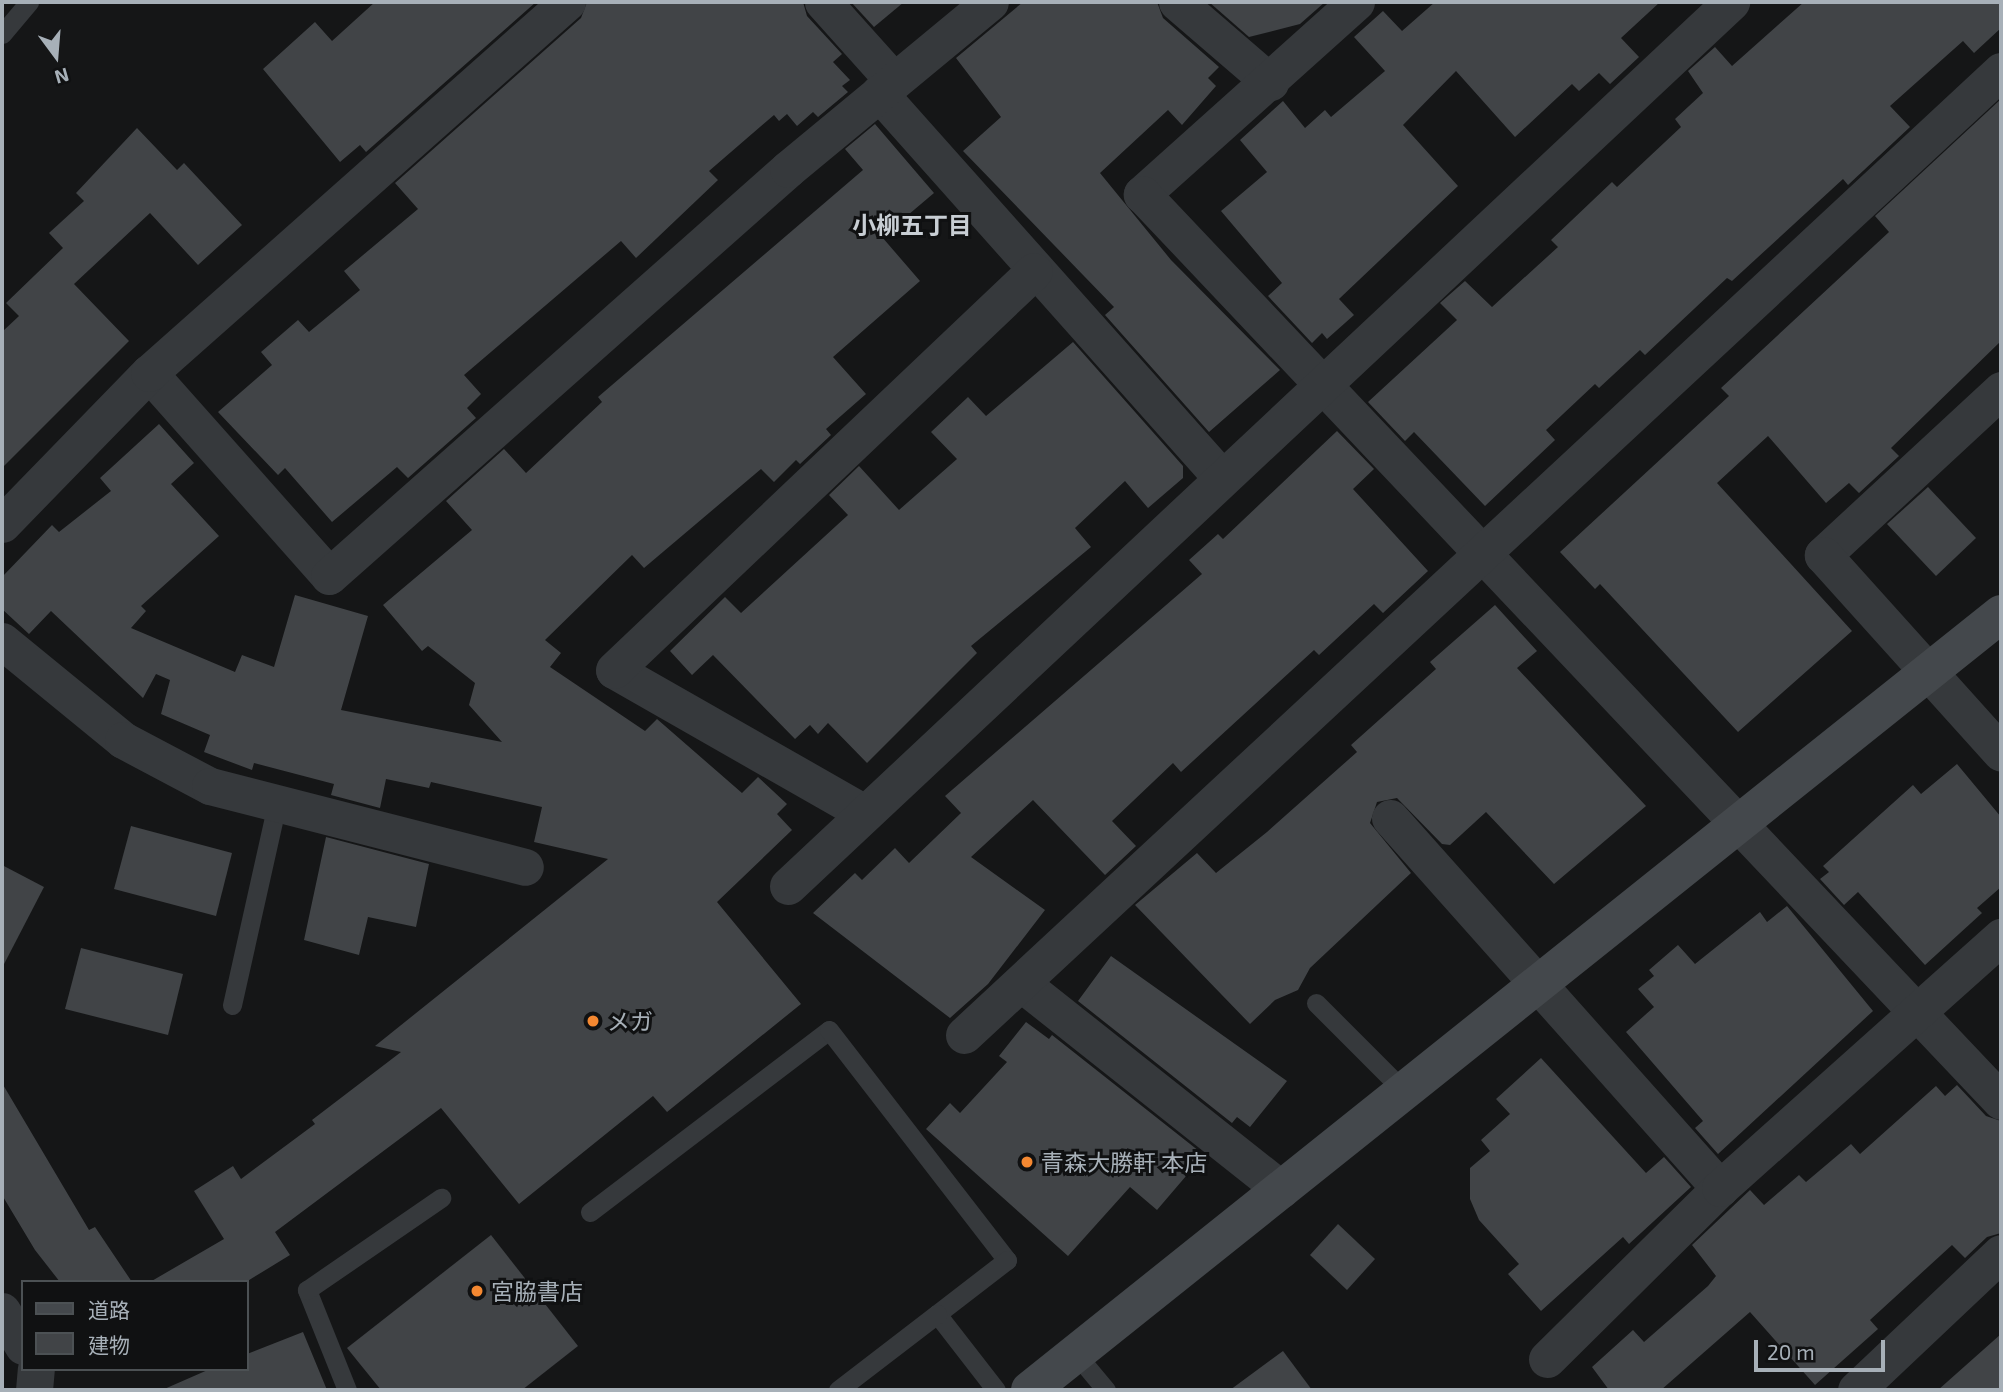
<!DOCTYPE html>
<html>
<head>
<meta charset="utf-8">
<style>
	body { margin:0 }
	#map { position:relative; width:2003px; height:1392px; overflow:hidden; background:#151617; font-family:"Exo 2","Noto Sans JP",sans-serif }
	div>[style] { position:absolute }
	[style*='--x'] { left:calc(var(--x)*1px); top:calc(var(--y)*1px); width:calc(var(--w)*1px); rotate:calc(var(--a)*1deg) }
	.building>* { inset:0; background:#414447 }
	.lane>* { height:19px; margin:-9.5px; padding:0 9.5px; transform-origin:9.5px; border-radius:9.5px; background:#36393c }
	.street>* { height:37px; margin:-18.5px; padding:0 18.5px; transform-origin:18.5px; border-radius:18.5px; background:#36393c }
	.secondary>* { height:38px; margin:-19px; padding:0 19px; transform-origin:19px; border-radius:19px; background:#44484c }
	.dots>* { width:19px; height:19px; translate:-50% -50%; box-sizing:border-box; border:4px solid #101112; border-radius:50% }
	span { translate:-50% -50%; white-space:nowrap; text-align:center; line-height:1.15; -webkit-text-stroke:6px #101112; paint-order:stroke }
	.poi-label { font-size:23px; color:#a7b0b8 }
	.left { translate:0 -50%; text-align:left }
	.neighbourhood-label { font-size:24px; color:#c8ced4; font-weight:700 }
	.frame { position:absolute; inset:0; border:4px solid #a7b0b8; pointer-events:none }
	.legend { position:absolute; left:21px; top:1280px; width:228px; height:91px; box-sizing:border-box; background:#101112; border:2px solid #4c5154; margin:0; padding:9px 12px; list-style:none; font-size:21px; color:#a7b0b8 }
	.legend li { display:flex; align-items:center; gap:14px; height:35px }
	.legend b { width:35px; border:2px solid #4c5154 }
	.north { position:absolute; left:21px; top:21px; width:70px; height:70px; -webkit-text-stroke:5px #101112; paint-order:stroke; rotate:164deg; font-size:19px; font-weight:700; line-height:28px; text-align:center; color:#a7b0b8 }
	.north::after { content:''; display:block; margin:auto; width:24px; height:32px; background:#a7b0b8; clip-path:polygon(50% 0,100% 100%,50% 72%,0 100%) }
	.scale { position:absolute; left:1754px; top:1340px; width:131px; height:32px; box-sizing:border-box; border:4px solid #a7b0b8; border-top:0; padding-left:9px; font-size:21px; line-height:24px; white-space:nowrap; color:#a7b0b8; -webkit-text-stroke:5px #101112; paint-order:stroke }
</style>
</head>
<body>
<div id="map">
	<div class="building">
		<i style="clip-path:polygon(375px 2px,536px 2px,366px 152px,360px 145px,340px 162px,263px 69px,315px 22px,332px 41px)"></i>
		<i style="clip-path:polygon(587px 2px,803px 2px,807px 16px,842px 54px,833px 62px,850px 80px,842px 86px,848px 92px,818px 117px,813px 112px,797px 126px,787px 114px,779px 121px,774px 115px,709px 171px,718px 180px,636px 258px,621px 241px,464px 375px,481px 394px,467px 408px,476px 418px,408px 478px,397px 467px,332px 522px,285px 468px,278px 475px,218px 412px,272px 365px,261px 352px,298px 320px,309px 332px,360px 290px,344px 271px,418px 209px,395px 183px,581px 18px)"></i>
		<i style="clip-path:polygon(851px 2px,904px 2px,874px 27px)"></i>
		<i style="clip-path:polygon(1023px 2px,1157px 2px,1163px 18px,1219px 67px,1208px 78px,1216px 86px,1182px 125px,1168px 110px,1100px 173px,1171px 260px,1280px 370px,1209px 432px,1105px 315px,1114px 307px,963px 151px,1001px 117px,956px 58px)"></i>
		<i style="clip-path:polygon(1209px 2px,1325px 2px,1300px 24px,1249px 37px)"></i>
		<i style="clip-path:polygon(1435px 2px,1660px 2px,1621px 38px,1639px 57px,1610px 84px,1599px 73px,1579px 91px,1572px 84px,1515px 137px,1456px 71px,1403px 125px,1458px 186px,1339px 299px,1354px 315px,1327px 339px,1322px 333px,1312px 343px,1268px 296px,1282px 283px,1221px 211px,1267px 172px,1240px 140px,1283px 101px,1305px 128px,1325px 110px,1331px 117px,1385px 71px,1354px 37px,1383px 11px,1402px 31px)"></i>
		<i style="clip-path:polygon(1804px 2px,2001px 2px,2001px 28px,1974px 53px,1963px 41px,1890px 106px,1910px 127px,1848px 185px,1843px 179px,1732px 281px,1727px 278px,1645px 355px,1640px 350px,1599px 388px,1595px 384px,1546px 430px,1555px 440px,1485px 506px,1414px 432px,1405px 441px,1368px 402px,1457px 320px,1440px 303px,1465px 281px,1492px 307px,1558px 247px,1551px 240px,1612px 182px,1617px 187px,1681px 127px,1675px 119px,1703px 93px,1688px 71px,1715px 47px,1732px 66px)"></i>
		<i style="clip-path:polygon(2001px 99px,2001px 341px,1891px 448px,1899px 456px,1859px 493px,1849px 483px,1826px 503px,1768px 436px,1717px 483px,1852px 631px,1738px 732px,1600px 584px,1595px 589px,1560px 552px,1729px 396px,1721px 388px,1889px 232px,1875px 216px)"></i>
		<i style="clip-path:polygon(875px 124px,934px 193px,882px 237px,920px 281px,833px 357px,866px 394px,826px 429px,831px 435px,800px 464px,796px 460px,774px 482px,761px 469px,644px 568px,632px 555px,545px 640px,561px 653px,550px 667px,645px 731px,657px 719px,742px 793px,758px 777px,787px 804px,777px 814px,792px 830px,717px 902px,801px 1004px,667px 1112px,653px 1096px,519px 1204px,441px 1108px,275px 1232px,290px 1255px,246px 1282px,150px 1282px,224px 1239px,194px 1191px,233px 1166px,241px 1179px,315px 1124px,312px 1120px,401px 1052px,375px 1046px,608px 859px,534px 842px,542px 807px,431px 782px,429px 788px,386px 779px,380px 808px,331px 795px,334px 784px,254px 763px,252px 770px,204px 752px,210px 735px,161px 714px,170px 680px,156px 674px,143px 698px,51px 611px,29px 634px,2px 609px,2px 577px,52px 525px,59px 532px,111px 491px,100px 478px,159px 424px,194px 463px,171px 484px,219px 536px,141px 606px,146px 611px,131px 628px,235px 672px,242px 655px,274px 667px,295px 595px,368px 616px,341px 710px,502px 742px,469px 705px,475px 683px,428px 646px,422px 651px,383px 605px,472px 530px,446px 501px,504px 449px,526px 473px,602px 402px,598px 397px,863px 170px,845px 149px)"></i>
		<i style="clip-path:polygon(137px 128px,177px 170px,184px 163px,242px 225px,198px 265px,150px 213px,74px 284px,129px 341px,2px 468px,2px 332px,19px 316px,6px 303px,63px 248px,49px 233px,84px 201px,76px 193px)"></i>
		<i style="clip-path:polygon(1073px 342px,1183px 466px,1183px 478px,1148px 508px,1125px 481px,1075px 528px,1091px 547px,971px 646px,977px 653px,867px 763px,828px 723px,818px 734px,810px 725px,795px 739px,713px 655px,692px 675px,670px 651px,725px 597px,741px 613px,848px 515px,829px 495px,859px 466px,899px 510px,957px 459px,931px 432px,968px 397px,986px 416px)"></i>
		<i style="clip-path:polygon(1337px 431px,1374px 469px,1353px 489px,1428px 571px,1383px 613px,1374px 604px,1319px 655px,1314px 650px,1181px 772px,1173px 763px,1112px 821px,1136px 846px,1105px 875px,1033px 800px,971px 857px,1045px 910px,988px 984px,950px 1018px,813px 913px,855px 873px,862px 880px,895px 848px,909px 863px,961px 813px,945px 796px,1202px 574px,1189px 560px,1218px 534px,1223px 539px)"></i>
		<i style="clip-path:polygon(1928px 487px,1976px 538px,1936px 576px,1887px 524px)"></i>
		<i style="clip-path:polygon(1495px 605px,1537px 651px,1517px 668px,1646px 806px,1554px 884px,1486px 812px,1450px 845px,1442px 844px,1397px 798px,1377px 802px,1370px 823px,1411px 873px,1310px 968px,1298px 990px,1275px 1000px,1250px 1024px,1135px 905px,1197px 853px,1216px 873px,1267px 832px,1357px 752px,1351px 745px,1436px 669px,1430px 662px)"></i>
		<i style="clip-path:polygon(1957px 764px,2001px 817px,2001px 887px,1977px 908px,1982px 913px,1925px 965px,1858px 892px,1844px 905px,1820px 879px,1829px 872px,1823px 866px,1913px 785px,1921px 794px)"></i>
		<i style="clip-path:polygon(131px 826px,232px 853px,216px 916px,114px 889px)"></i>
		<i style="clip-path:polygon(326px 837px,429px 864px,416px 927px,368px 917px,359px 955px,304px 940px)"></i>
		<i style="clip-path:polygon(2px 865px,44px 887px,2px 968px)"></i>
		<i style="clip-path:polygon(1787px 906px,1873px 1011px,1718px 1154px,1695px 1128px,1703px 1121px,1626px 1032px,1654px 1007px,1638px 989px,1654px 976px,1649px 970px,1678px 945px,1695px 964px,1760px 912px,1767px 922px)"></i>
		<i style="clip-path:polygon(81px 948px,183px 974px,168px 1035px,65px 1009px)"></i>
		<i style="clip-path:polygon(1111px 956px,1287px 1081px,1250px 1127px,1237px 1117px,1232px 1123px,1078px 1001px)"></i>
		<i style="clip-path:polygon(1026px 1022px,1049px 1039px,1052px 1035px,1204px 1155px,1157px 1210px,1130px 1187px,1068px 1256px,926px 1129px,950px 1103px,960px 1113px,1007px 1062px,999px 1056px)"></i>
		<i style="clip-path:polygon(1541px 1058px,1646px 1173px,1664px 1157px,1691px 1187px,1629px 1244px,1623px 1237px,1541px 1311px,1508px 1274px,1519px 1264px,1479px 1220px,1470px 1199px,1470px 1168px,1490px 1151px,1481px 1140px,1510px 1114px,1496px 1099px)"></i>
		<i style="clip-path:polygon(2px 1083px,89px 1230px,95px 1227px,132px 1282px,60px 1282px,35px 1250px,2px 1195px)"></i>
		<i style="clip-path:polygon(1957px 1085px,1986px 1116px,2001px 1121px,2001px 1233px,1987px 1237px,1965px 1258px,1952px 1245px,1870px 1320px,1878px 1329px,1815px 1385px,1750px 1312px,1661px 1390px,1609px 1390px,1592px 1367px,1633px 1330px,1644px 1342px,1708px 1286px,1716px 1276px,1692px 1245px,1750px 1190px,1764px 1205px,1799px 1175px,1806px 1182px,1851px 1144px,1860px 1154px,1936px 1086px,1945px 1096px)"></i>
		<i style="clip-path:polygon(1338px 1224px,1375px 1259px,1347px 1290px,1310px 1255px)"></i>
		<i style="clip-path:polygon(491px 1235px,578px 1346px,522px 1390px,381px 1390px,347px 1348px)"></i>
		<i style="clip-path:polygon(303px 1332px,327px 1390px,162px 1390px,210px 1369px,247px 1369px,247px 1354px)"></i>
		<i style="clip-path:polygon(2001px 1334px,2001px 1390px,1938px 1390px)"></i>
		<i style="clip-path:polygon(1283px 1351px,1312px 1390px,1230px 1390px)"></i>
	</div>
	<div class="lane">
		<i style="--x:2;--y:34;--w:42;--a:-49.8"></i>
		<i style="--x:1316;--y:1003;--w:124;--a:45"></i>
		<i style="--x:232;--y:1005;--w:207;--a:-77.4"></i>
		<i style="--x:590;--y:1212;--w:300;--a:-37.3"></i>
		<i style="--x:829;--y:1030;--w:291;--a:52.3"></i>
		<i style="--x:1007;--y:1260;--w:88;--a:142.4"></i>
		<i style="--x:937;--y:1314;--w:96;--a:52.2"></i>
		<i style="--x:1076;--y:1354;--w:47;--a:50.2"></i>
		<i style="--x:347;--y:1390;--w:108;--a:-111.8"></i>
		<i style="--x:307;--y:1290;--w:163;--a:-34.5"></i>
		<i style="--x:838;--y:1390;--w:125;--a:-37.5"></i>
	</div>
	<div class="street">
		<i style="--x:823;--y:2;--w:106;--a:48.1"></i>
		<i style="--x:1177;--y:2;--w:123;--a:40.7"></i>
		<i style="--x:1356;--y:2;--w:288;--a:138.1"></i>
		<i style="--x:1142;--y:194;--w:1249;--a:46.56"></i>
		<i style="--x:879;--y:93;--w:514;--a:48.31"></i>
		<i style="--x:149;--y:373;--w:271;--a:48.4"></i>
		<i style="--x:329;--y:576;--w:613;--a:-41.56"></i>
		<i style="--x:788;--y:169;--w:262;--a:-39.6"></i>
		<i style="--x:2001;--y:390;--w:243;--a:137.2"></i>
		<i style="--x:1823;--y:555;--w:266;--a:48"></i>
		<i style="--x:2;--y:524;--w:211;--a:-45.8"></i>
		<i style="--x:149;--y:373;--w:559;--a:-41.59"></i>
		<i style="--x:2;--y:641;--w:156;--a:39.3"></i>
		<i style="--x:123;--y:740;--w:98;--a:27.9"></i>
		<i style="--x:210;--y:786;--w:325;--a:14.4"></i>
		<i style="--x:861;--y:811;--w:284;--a:-150.3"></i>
		<i style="--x:614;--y:670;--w:579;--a:-43.53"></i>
		<i style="--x:1390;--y:818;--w:496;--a:48.3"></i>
		<i style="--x:788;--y:886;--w:1293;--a:-43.15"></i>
		<i style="--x:1021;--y:983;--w:332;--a:38.4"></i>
		<i style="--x:964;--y:1035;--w:1416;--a:-42.91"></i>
		<i style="--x:2;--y:1311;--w:41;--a:59"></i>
		<i style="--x:1547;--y:1359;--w:243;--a:-44.7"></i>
		<i style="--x:1720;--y:1188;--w:377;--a:-41.8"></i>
		<i style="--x:34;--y:1390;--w:21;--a:-85"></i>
		<i style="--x:1856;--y:1390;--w:199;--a:-43.4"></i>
	</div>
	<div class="secondary">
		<i style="--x:1030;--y:1390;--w:1243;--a:-38.63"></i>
	</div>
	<div class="dots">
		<i style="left:593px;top:1021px;background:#f48831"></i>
		<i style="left:1027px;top:1162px;background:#f48831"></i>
		<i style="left:477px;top:1291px;background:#f48831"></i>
	</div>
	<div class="poi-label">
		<span class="left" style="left:607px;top:1021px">メガ</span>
		<span class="left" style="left:1041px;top:1162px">青森大勝軒 本店</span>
		<span class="left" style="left:491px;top:1291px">宮脇書店</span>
	</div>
	<div class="neighbourhood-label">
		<span style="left:912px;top:225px">小柳五丁目</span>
	</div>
	<div class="frame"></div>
	<ul class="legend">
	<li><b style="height:9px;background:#44484c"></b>道路</li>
	<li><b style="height:19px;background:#414447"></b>建物</li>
	</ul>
	<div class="north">N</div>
	<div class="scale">20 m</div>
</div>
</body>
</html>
